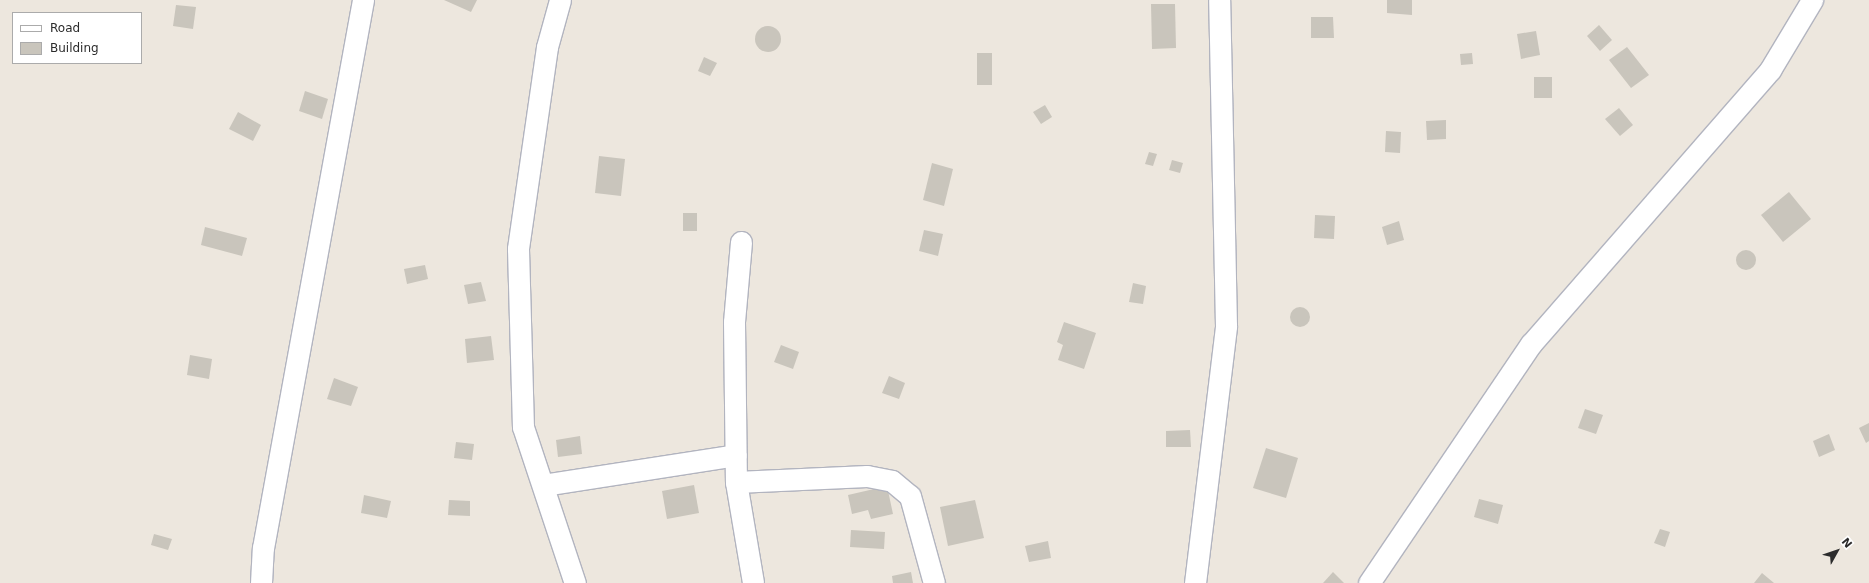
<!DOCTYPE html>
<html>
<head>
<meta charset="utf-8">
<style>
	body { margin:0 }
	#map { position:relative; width:1869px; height:583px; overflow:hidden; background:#ede7de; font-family:"DejaVu Sans",sans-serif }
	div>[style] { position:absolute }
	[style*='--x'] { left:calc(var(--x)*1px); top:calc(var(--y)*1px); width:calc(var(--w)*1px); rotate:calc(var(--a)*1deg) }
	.building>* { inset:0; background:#c9c5bc }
	.round { border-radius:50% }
	.roads { filter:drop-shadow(1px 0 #b2b4bf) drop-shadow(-1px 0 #b2b4bf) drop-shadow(0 1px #b2b4bf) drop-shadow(0 -1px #b2b4bf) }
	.street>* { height:21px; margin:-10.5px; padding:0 10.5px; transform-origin:10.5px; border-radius:10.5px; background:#fff }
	span { translate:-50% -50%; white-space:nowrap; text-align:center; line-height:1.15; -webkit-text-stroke:4px #fff; paint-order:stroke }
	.legend { position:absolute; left:12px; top:12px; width:130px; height:52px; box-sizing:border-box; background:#fff; border:1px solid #ababab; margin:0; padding:5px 7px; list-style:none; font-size:12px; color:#2c2c2c }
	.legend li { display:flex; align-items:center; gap:8px; height:20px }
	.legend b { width:20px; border:1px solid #ababab }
	.north { position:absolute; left:1817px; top:531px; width:40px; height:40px; -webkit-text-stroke:3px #fff; paint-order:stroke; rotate:50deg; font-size:11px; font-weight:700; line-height:16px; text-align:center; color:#2c2c2c }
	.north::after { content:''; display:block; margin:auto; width:14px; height:18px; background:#2c2c2c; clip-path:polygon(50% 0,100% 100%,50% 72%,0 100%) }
</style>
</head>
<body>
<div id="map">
	<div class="building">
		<i style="clip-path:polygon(444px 0,477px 0,471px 12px)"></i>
		<i style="clip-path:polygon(1387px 0,1412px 0,1412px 15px,1387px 13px)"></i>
		<i style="clip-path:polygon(1151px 4px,1175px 4px,1176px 48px,1152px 49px)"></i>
		<i style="clip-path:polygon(176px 5px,196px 7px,193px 29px,173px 26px)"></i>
		<i style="clip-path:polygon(1311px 17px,1333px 17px,1334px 38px,1311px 38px)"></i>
		<i style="clip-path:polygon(1599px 25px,1612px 40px,1600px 51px,1587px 36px)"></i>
		<i class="round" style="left:755px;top:26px;width:26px;height:26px"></i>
		<i style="clip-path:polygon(1536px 31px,1540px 55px,1521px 59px,1517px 34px)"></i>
		<i style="clip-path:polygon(1627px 47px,1649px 75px,1631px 88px,1609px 60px)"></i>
		<i style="clip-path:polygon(977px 53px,992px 53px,992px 85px,977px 85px)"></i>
		<i style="clip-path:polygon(1472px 53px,1473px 64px,1461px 65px,1460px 54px)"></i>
		<i style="clip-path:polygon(704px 57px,717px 63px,710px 76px,698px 71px)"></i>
		<i style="clip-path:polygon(1534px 77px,1552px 77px,1552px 98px,1534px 98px)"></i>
		<i style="clip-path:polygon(305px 91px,328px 99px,322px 119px,299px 111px)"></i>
		<i style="clip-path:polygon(1045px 105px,1052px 117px,1041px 124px,1033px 112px)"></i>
		<i style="clip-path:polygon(1619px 108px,1633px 125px,1620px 136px,1605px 119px)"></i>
		<i style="clip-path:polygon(238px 112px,261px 125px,253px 141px,229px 129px)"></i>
		<i style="clip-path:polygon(1446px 120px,1446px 139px,1427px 140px,1426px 121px)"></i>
		<i style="clip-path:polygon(1386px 131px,1401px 132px,1400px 153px,1385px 152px)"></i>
		<i style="clip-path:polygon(1149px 152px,1157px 154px,1153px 166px,1145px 164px)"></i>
		<i style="clip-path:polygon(599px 156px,625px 159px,621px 196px,595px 193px)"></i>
		<i style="clip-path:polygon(1172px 160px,1183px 163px,1180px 173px,1169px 170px)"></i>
		<i style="clip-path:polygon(932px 163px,953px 169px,944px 206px,923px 200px)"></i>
		<i style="clip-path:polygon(1789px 192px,1811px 219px,1783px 242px,1761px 215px)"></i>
		<i style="clip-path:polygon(683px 213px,697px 213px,697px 231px,683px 231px)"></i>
		<i style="clip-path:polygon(1315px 215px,1335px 216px,1334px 239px,1314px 238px)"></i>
		<i style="clip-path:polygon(1399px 221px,1404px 240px,1387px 245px,1382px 227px)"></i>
		<i style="clip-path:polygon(205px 227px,247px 238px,242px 256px,201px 245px)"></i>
		<i style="clip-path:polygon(924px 230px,943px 234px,938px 256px,919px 251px)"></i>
		<i class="round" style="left:1736px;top:250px;width:20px;height:20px"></i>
		<i style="clip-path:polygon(425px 265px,428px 279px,407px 284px,404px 269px)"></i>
		<i style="clip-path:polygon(481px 282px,486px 301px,468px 304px,464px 285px)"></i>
		<i style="clip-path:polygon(1133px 283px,1146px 286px,1143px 304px,1129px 302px)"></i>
		<i class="round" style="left:1290px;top:307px;width:20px;height:20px"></i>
		<i style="clip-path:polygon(1064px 322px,1096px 333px,1084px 369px,1058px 360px,1063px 345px,1057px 342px)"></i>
		<i style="clip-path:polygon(491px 336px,494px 360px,467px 363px,465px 339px)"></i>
		<i style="clip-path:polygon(781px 345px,799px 352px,793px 369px,774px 362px)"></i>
		<i style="clip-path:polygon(190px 355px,212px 359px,209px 379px,187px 375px)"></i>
		<i style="clip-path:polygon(889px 376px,905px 383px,899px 399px,882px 393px)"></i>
		<i style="clip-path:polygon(334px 378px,358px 387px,351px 406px,327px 399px)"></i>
		<i style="clip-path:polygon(1585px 409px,1603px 415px,1596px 434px,1578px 428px)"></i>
		<i style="clip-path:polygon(1869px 423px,1869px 441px,1866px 443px,1859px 428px)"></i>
		<i style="clip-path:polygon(1190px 430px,1191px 447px,1166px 447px,1166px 431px)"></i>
		<i style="clip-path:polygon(1829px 434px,1835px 450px,1819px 457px,1813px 441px)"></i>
		<i style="clip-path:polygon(580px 436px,582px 454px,558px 457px,556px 440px)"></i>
		<i style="clip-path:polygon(456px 442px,474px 444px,472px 460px,454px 458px)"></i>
		<i style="clip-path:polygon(1266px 448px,1298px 458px,1286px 498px,1253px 488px)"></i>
		<i style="clip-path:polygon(694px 485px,699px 513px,667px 519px,662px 491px)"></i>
		<i style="clip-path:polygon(887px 486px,893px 514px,871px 519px,868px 510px,852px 514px,848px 495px)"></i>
		<i style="clip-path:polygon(364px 495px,391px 501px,387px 518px,361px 513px)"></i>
		<i style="clip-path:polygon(1479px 499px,1503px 505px,1498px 524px,1474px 517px)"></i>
		<i style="clip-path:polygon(449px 500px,470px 501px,470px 516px,448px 515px)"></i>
		<i style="clip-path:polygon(975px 500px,984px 538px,948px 546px,940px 507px)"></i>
		<i style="clip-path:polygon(1660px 529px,1670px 532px,1665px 547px,1654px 543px)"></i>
		<i style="clip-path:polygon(851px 530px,885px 532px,884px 549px,850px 547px)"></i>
		<i style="clip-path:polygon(154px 534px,172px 539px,168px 550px,151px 545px)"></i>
		<i style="clip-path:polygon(1048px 541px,1051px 558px,1029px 562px,1025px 546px)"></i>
		<i style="clip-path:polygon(911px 572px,913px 583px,893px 583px,892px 576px)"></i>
		<i style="clip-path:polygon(1333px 572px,1344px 583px,1323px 583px)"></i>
		<i style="clip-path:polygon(1762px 573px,1774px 583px,1754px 583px)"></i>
	</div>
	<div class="roads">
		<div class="street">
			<i style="--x:560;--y:0;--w:49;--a:105.5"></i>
			<i style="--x:547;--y:47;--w:204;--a:98.2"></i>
			<i style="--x:518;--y:249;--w:178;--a:88.4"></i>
			<i style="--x:523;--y:427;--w:164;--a:71.6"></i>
			<i style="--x:741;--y:242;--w:80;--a:95"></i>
			<i style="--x:734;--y:322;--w:160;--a:89.3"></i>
			<i style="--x:736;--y:482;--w:102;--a:80.4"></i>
			<i style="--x:736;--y:482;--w:131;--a:-2.6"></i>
			<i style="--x:867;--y:476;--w:25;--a:11"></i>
			<i style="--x:892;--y:481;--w:23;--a:40"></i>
			<i style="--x:910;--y:496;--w:90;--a:74.6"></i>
			<i style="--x:543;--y:485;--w:195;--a:-8.8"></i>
			<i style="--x:261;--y:583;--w:35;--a:-87"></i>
			<i style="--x:263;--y:548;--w:557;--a:-79.66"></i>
			<i style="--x:1195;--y:583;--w:259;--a:-83.1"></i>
			<i style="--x:1226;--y:326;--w:326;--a:-91.2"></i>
			<i style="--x:1369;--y:583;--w:289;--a:-55.9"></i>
			<i style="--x:1531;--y:344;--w:364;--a:-48.9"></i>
			<i style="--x:1770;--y:70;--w:82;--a:-59"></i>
		</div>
	</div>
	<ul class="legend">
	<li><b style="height:5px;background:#fff"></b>Road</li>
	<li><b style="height:11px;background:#c9c5bc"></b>Building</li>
	</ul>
	<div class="north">N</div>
</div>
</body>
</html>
